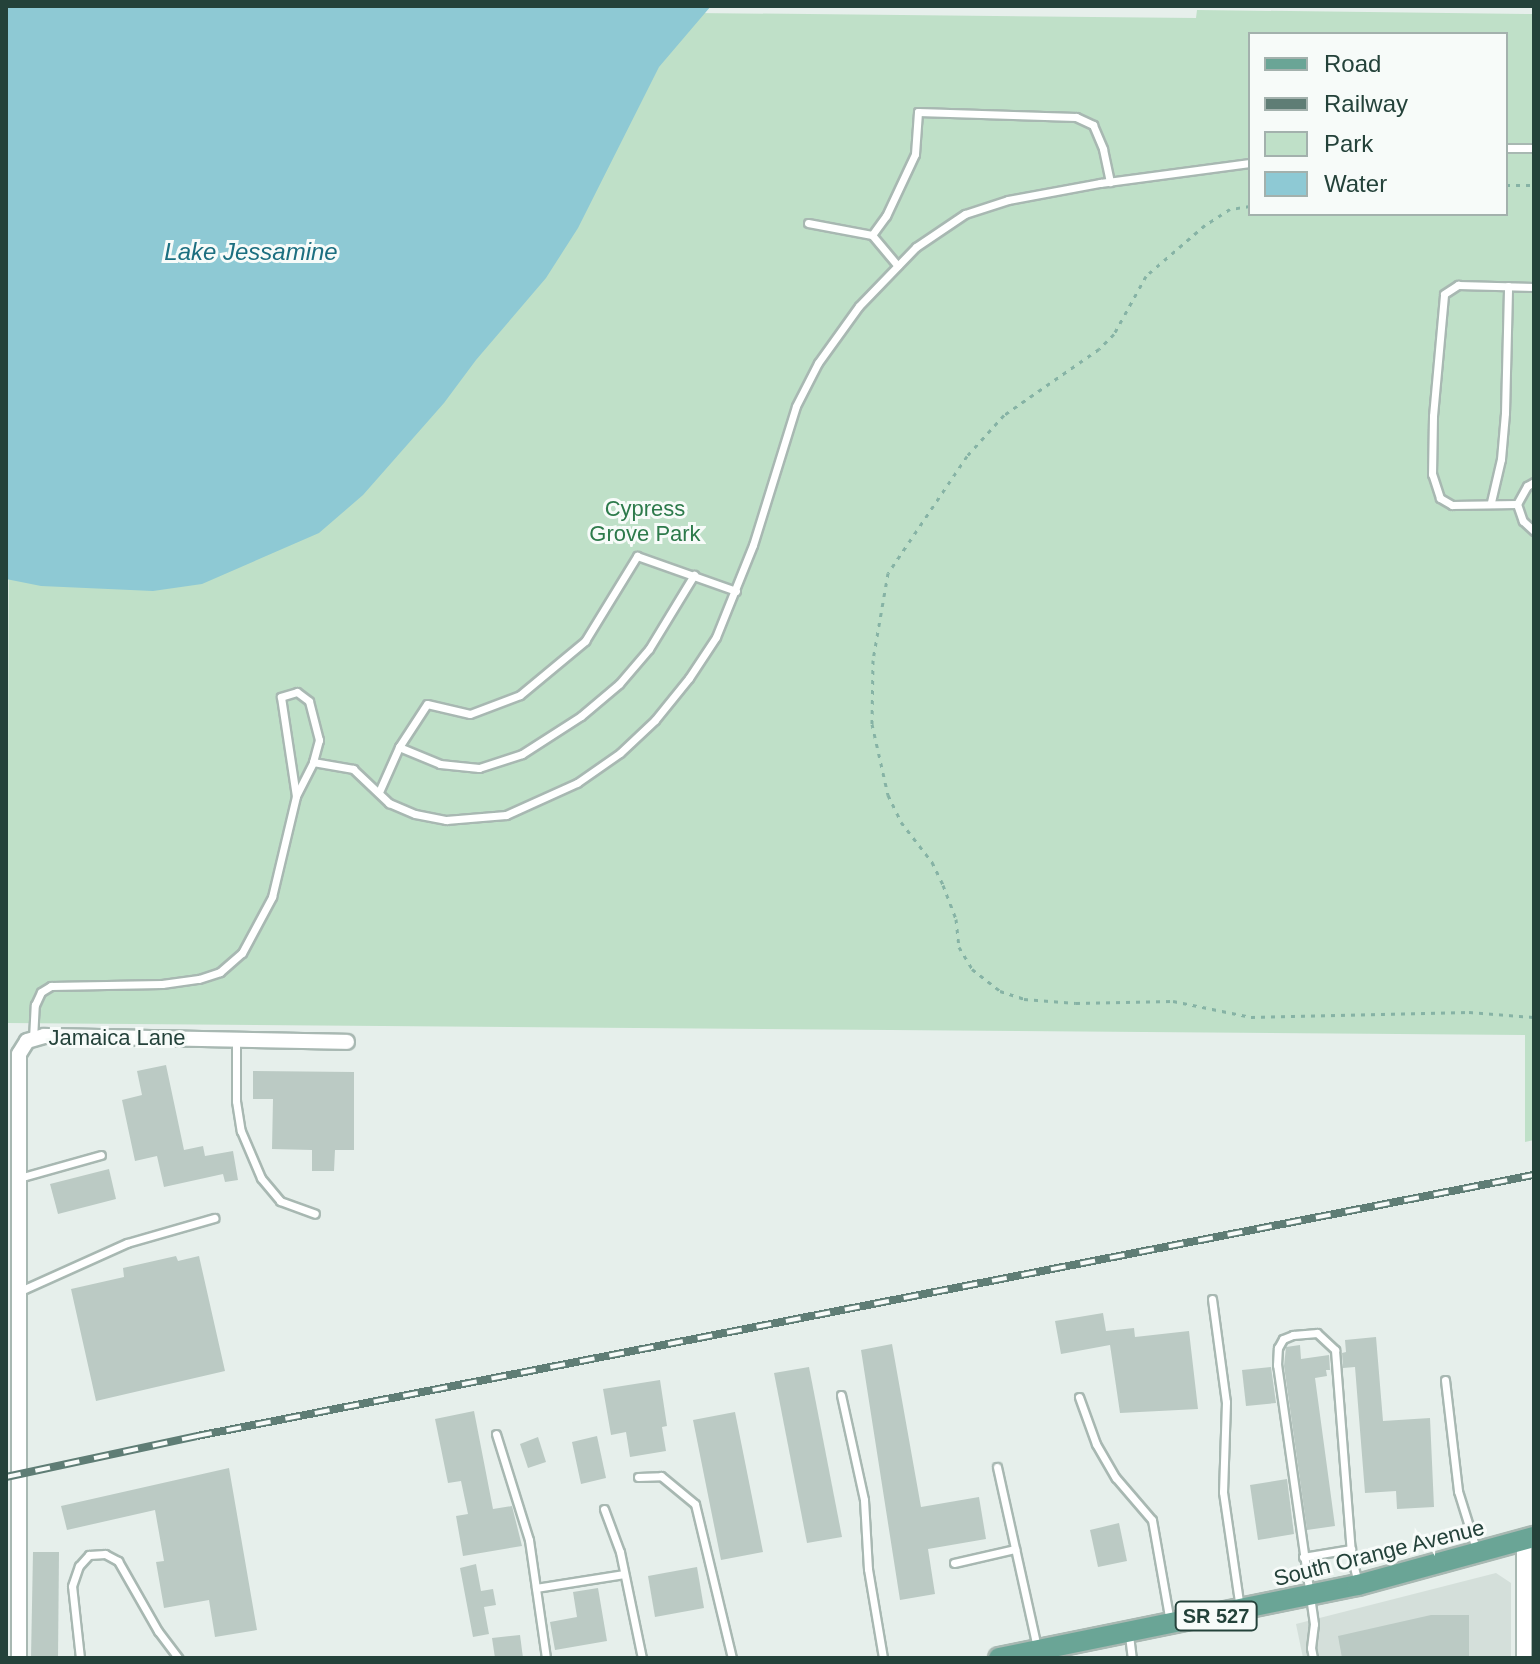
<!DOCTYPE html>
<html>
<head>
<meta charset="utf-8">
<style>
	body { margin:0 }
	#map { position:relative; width:1540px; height:1664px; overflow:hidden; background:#e6efeb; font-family:Arial,sans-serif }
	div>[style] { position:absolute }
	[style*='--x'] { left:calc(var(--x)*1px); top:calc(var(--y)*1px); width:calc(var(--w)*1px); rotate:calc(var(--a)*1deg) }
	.built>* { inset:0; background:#d4dfda }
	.green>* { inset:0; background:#bfe0c8 }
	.water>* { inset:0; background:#8ec9d4 }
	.building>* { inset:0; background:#bbcac4 }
	.path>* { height:3px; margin-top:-1.5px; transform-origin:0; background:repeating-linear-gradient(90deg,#86b3a5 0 4px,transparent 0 10px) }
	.roads { filter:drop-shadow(2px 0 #a8b8b2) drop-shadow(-2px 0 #a8b8b2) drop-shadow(0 2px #a8b8b2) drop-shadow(0 -2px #a8b8b2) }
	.service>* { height:7px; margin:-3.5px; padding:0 3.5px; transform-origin:3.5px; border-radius:3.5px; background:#fff }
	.minor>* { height:14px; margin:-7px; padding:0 7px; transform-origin:7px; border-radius:7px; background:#fff }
	.primary>* { height:20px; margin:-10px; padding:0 10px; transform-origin:10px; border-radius:10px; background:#6aa596 }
	.rail>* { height:8px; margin-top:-4px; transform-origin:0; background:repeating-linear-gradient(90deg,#f7fbf9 0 15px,#5f7d75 0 30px); box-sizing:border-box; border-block:2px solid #5f7d75 }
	span { translate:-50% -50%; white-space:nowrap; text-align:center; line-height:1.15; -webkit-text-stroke:6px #f7fbf9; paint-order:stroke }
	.shield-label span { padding:2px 6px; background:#f7fbf9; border:2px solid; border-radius:6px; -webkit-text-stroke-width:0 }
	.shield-label { font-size:20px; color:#24423a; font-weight:700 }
	.park-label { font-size:22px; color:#2d7a4b }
	.street-label { font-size:22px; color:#24423a }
	.water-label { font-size:24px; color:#1c6f80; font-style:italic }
	.frame { position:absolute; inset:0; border:8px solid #24423a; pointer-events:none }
	.legend { position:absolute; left:1248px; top:32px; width:260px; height:184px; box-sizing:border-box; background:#f7fbf9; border:2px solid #a3b1ad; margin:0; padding:10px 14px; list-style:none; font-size:24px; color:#24423a }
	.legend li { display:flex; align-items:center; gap:16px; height:40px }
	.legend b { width:40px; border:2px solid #a3b1ad }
</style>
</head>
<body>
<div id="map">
	<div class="built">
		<i style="clip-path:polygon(1496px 1573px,1511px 1583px,1511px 1658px,1303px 1658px,1296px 1624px)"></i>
	</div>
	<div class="green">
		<i style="clip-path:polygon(evenodd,11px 6px,1196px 18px,1197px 10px,1534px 14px,1534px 1140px,1525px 1142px,1525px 1035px,7px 1023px,11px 6px,1250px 34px,1506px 34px,1506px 214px,1250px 214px,1250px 34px)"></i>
	</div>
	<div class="water">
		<i style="clip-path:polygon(6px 6px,711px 6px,659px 67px,578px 228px,546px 278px,476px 360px,444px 403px,363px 495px,319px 533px,202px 584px,153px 591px,41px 586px,6px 579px)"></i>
	</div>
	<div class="building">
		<i style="clip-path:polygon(166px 1065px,184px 1150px,203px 1146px,205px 1156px,233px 1151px,238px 1180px,225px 1182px,223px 1174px,164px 1187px,157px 1156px,135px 1161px,122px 1100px,142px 1095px,137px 1071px)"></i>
		<i style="clip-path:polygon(253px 1071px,354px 1072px,354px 1150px,335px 1150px,334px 1171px,312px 1171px,312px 1150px,272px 1149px,273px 1099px,253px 1099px)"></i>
		<i style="clip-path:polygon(109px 1169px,116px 1199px,58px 1214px,50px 1184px)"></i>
		<i style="clip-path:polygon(176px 1256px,178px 1261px,199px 1256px,225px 1371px,96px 1401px,71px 1289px,124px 1277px,123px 1268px)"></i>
		<i style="clip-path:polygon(1103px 1313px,1106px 1331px,1134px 1328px,1135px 1337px,1189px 1331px,1198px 1409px,1120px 1413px,1110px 1345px,1061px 1354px,1055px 1321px)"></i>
		<i style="clip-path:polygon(1376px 1337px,1383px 1421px,1430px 1418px,1434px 1507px,1397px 1509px,1396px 1491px,1365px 1493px,1355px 1367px,1343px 1368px,1342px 1353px,1346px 1352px,1345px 1340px)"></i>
		<i style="clip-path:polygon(892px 1344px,921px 1507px,979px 1497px,986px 1539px,928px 1549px,935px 1594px,900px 1600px,861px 1350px)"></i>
		<i style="clip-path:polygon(1300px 1345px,1301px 1359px,1329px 1355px,1330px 1370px,1326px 1370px,1327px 1376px,1315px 1378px,1335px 1526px,1307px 1530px,1284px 1366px,1286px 1347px)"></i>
		<i style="clip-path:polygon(809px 1367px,842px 1537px,807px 1543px,774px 1373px)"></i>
		<i style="clip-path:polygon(1271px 1367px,1276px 1403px,1246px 1406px,1242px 1370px)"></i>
		<i style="clip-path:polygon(660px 1380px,667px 1426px,662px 1427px,666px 1451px,630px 1457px,626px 1432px,611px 1435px,603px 1389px)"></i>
		<i style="clip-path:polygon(474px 1411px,493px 1509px,512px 1506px,522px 1546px,463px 1556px,456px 1516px,468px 1514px,461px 1481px,448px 1483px,435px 1419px)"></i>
		<i style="clip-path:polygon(735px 1412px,763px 1552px,721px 1560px,693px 1420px)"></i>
		<i style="clip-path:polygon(597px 1436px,606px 1478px,581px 1484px,572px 1442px)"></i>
		<i style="clip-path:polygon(538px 1437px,546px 1462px,528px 1468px,520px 1444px)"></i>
		<i style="clip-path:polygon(229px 1468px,257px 1630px,215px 1637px,209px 1600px,164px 1608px,156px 1562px,164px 1561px,155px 1510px,67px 1530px,61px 1506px)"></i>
		<i style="clip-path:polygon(1287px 1479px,1294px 1534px,1258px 1540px,1250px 1485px)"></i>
		<i style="clip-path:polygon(1119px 1523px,1127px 1561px,1098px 1567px,1090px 1530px)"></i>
		<i style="clip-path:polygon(33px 1552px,59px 1552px,58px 1658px,31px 1658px)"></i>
		<i style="clip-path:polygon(476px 1564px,481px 1591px,493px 1589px,496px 1605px,484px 1607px,489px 1634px,473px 1637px,460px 1568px)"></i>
		<i style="clip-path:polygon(697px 1567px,704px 1608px,655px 1617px,648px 1576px)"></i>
		<i style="clip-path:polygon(598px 1588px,607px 1641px,555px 1650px,550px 1622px,577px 1617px,573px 1592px)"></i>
		<i style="clip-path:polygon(1431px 1615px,1469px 1615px,1469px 1658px,1342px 1658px,1338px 1636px)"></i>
		<i style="clip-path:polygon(520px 1635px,523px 1658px,495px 1658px,492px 1638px)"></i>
	</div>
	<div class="path">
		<i style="--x:1506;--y:185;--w:28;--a:0"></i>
		<i style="--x:1250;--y:206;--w:20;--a:171"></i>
		<i style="--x:1230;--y:209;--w:30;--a:147"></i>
		<i style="--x:1205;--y:225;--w:78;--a:139.2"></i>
		<i style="--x:1146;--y:276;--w:66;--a:118.9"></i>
		<i style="--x:1114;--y:334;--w:21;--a:135"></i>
		<i style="--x:1099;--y:349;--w:116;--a:145.2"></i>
		<i style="--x:1004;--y:415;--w:55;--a:132.1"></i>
		<i style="--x:967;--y:456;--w:141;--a:124"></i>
		<i style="--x:888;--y:573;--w:88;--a:99.8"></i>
		<i style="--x:873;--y:660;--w:64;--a:90.9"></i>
		<i style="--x:872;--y:724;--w:73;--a:77.3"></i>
		<i style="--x:888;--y:795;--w:30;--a:64"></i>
		<i style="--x:901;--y:822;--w:51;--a:52.2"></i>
		<i style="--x:932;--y:862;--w:25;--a:64"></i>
		<i style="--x:943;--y:885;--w:36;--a:69"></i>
		<i style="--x:956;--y:919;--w:28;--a:84"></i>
		<i style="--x:959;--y:947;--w:26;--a:59"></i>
		<i style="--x:972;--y:969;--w:36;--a:38"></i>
		<i style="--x:1000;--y:991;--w:25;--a:18"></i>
		<i style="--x:1024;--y:999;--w:52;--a:4.4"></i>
		<i style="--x:1076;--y:1003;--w:97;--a:-1.2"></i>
		<i style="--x:1173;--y:1001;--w:80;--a:11.6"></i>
		<i style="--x:1251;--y:1017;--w:218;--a:-1.3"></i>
		<i style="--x:1469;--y:1012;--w:65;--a:4.4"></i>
	</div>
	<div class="roads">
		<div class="service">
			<i style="--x:1506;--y:148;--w:28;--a:0"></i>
			<i style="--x:808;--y:223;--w:65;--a:10.6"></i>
			<i style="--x:872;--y:235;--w:24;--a:-54"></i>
			<i style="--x:886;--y:216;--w:68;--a:-64.9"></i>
			<i style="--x:915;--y:154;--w:42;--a:-85.9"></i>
			<i style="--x:918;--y:112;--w:158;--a:1.8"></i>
			<i style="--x:1076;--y:117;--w:19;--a:25"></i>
			<i style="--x:1093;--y:125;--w:26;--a:67"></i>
			<i style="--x:1103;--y:149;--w:34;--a:78"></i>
			<i style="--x:872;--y:235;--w:40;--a:50"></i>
			<i style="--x:1534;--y:482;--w:8;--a:150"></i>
			<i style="--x:1527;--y:486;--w:21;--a:119"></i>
			<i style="--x:1517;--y:504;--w:18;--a:71"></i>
			<i style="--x:1523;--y:521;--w:15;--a:42"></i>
			<i style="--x:1491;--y:502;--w:44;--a:-76.9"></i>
			<i style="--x:1501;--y:459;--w:46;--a:-85"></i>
			<i style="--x:1505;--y:413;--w:127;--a:-88.6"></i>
			<i style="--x:1517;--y:504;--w:65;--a:179.1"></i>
			<i style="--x:1452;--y:505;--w:14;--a:-150"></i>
			<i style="--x:1440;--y:498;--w:25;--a:-108"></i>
			<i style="--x:1432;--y:474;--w:58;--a:-89"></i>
			<i style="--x:1433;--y:416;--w:122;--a:-84.8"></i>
			<i style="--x:1444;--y:294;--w:17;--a:-33"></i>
			<i style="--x:1458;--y:285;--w:76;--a:1.5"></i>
			<i style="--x:399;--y:747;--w:44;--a:22.5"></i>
			<i style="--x:440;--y:764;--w:39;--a:6"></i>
			<i style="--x:479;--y:768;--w:45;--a:-18"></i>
			<i style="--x:522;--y:754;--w:70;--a:-32.8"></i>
			<i style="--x:581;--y:716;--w:50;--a:-40.1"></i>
			<i style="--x:619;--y:684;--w:46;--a:-49.4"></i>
			<i style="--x:649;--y:649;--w:87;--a:-58.7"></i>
			<i style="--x:313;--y:762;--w:41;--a:9.9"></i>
			<i style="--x:353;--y:769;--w:50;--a:43.4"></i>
			<i style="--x:389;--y:803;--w:28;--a:23"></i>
			<i style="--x:415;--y:814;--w:32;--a:11"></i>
			<i style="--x:446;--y:820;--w:60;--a:-4.8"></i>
			<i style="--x:506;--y:815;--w:78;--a:-24.3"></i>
			<i style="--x:577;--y:783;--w:52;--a:-34.9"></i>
			<i style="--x:620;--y:753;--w:48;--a:-43.3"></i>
			<i style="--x:655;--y:720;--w:54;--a:-51"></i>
			<i style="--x:689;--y:678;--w:49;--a:-56.6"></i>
			<i style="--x:716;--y:637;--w:99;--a:-68.1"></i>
			<i style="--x:753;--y:545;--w:145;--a:-72.8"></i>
			<i style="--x:796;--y:406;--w:48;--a:-62.9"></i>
			<i style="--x:818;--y:363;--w:70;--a:-54.3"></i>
			<i style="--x:859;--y:306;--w:82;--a:-46"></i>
			<i style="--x:916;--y:247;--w:59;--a:-34"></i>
			<i style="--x:965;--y:214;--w:45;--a:-18"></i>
			<i style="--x:1008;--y:200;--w:94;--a:-10.5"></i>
			<i style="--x:1100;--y:183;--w:151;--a:-7.6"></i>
			<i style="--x:379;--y:792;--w:49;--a:-66"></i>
			<i style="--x:399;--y:747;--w:51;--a:-56.9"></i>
			<i style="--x:427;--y:704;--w:44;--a:13.1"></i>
			<i style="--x:470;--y:714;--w:53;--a:-20.8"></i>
			<i style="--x:520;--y:695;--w:85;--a:-39.7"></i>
			<i style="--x:585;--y:641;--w:100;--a:-58.5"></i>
			<i style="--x:637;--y:556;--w:105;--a:19.5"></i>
			<i style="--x:33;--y:1039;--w:34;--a:-87"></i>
			<i style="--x:35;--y:1005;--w:14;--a:-65"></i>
			<i style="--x:41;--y:992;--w:12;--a:-31"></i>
			<i style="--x:51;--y:986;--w:111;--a:-1"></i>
			<i style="--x:162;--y:984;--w:37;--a:-8"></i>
			<i style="--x:199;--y:979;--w:22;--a:-18"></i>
			<i style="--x:220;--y:972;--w:29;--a:-41"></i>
			<i style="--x:242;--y:953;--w:64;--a:-61.8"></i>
			<i style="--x:272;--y:897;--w:104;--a:-76.6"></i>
			<i style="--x:296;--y:796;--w:38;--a:-63"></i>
			<i style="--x:313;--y:762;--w:23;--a:-75"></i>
			<i style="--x:319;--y:740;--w:40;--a:-104.4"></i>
			<i style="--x:309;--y:701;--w:15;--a:-143"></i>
			<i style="--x:297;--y:692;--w:17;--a:163"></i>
			<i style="--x:281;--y:697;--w:100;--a:81.4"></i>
			<i style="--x:236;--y:1040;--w:61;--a:90"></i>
			<i style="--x:236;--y:1101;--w:30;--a:81"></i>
			<i style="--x:241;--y:1131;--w:51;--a:66.9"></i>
			<i style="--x:261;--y:1178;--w:30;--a:50"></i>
			<i style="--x:280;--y:1201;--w:37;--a:20"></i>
			<i style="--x:19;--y:1178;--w:85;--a:-15.7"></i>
			<i style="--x:18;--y:1292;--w:120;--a:-24.2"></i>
			<i style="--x:127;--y:1243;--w:91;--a:-16"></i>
			<i style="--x:1212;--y:1299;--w:104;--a:82.3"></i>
			<i style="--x:1226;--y:1402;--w:90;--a:91.9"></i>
			<i style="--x:1223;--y:1492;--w:118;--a:81.7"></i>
			<i style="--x:1445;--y:1380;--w:112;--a:83.3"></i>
			<i style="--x:1458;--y:1491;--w:64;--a:72.7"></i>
			<i style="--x:841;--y:1395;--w:107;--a:77.6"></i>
			<i style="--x:864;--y:1500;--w:69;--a:86.7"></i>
			<i style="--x:868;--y:1569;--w:90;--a:80.4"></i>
			<i style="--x:1079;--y:1397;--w:50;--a:70.1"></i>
			<i style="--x:1096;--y:1444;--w:39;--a:60"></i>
			<i style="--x:1116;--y:1478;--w:55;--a:49.4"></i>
			<i style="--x:1152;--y:1520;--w:104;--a:80"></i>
			<i style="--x:496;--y:1434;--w:111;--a:72.7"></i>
			<i style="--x:529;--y:1540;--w:119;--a:81.8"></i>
			<i style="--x:997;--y:1467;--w:185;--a:77.5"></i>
			<i style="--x:638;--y:1477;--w:23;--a:-2"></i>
			<i style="--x:661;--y:1476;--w:44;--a:39.5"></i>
			<i style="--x:695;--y:1504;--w:158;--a:76.5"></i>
			<i style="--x:604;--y:1509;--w:46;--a:69.6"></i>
			<i style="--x:620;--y:1552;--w:108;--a:78.3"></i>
			<i style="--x:1303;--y:1557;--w:49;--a:-9.5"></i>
			<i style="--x:954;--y:1563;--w:63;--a:-12.9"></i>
			<i style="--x:536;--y:1588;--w:89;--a:-9"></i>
			<i style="--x:1129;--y:1635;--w:23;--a:83"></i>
			<i style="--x:80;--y:1658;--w:72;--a:-96.3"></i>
			<i style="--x:72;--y:1586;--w:21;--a:-71"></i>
			<i style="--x:79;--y:1566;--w:15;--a:-48"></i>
			<i style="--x:89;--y:1555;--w:16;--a:-4"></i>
			<i style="--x:105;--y:1554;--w:15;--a:28"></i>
			<i style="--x:118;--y:1561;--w:81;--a:60.3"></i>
			<i style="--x:158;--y:1631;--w:34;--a:53"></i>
			<i style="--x:1313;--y:1658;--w:10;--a:-101"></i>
			<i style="--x:1311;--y:1648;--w:24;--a:-83"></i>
			<i style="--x:1314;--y:1624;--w:262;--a:-98.1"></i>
			<i style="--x:1277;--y:1365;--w:17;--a:-87"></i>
			<i style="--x:1278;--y:1348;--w:10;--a:-61"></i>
			<i style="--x:1283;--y:1339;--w:11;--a:-22"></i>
			<i style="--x:1293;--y:1335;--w:24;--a:-5"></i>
			<i style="--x:1317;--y:1333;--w:25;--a:43"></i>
			<i style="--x:1335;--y:1350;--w:206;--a:85.5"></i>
			<i style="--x:1351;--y:1555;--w:29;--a:76"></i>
		</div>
		<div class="minor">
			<i style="--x:1524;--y:1540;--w:118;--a:90"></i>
			<i style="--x:19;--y:1658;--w:604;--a:-90"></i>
			<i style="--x:19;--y:1054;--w:15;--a:-58"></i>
			<i style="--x:27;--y:1041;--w:18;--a:-16"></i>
			<i style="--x:44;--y:1036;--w:303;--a:1.1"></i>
		</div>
		<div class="primary">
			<i style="--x:999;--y:1658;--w:366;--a:-11.5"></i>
			<i style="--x:1358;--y:1585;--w:182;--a:-15.3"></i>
		</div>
	</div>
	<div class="rail">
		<i style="--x:6;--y:1477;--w:195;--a:-12.1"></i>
		<i style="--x:197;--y:1436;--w:1362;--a:-11.05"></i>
	</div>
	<div class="shield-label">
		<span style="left:1216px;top:1616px">SR 527</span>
	</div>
	<div class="park-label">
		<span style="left:645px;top:521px">Cypress<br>Grove Park</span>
	</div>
	<div class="street-label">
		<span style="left:117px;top:1038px">Jamaica Lane</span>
		<span style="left:1379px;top:1553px;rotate:-14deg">South Orange Avenue</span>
	</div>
	<div class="water-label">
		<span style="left:251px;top:252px">Lake Jessamine</span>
	</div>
	<div class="frame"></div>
	<ul class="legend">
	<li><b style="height:10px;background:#6aa596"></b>Road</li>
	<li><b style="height:10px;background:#5f7d75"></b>Railway</li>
	<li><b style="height:22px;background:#bfe0c8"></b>Park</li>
	<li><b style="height:22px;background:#8ec9d4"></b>Water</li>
	</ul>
</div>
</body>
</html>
